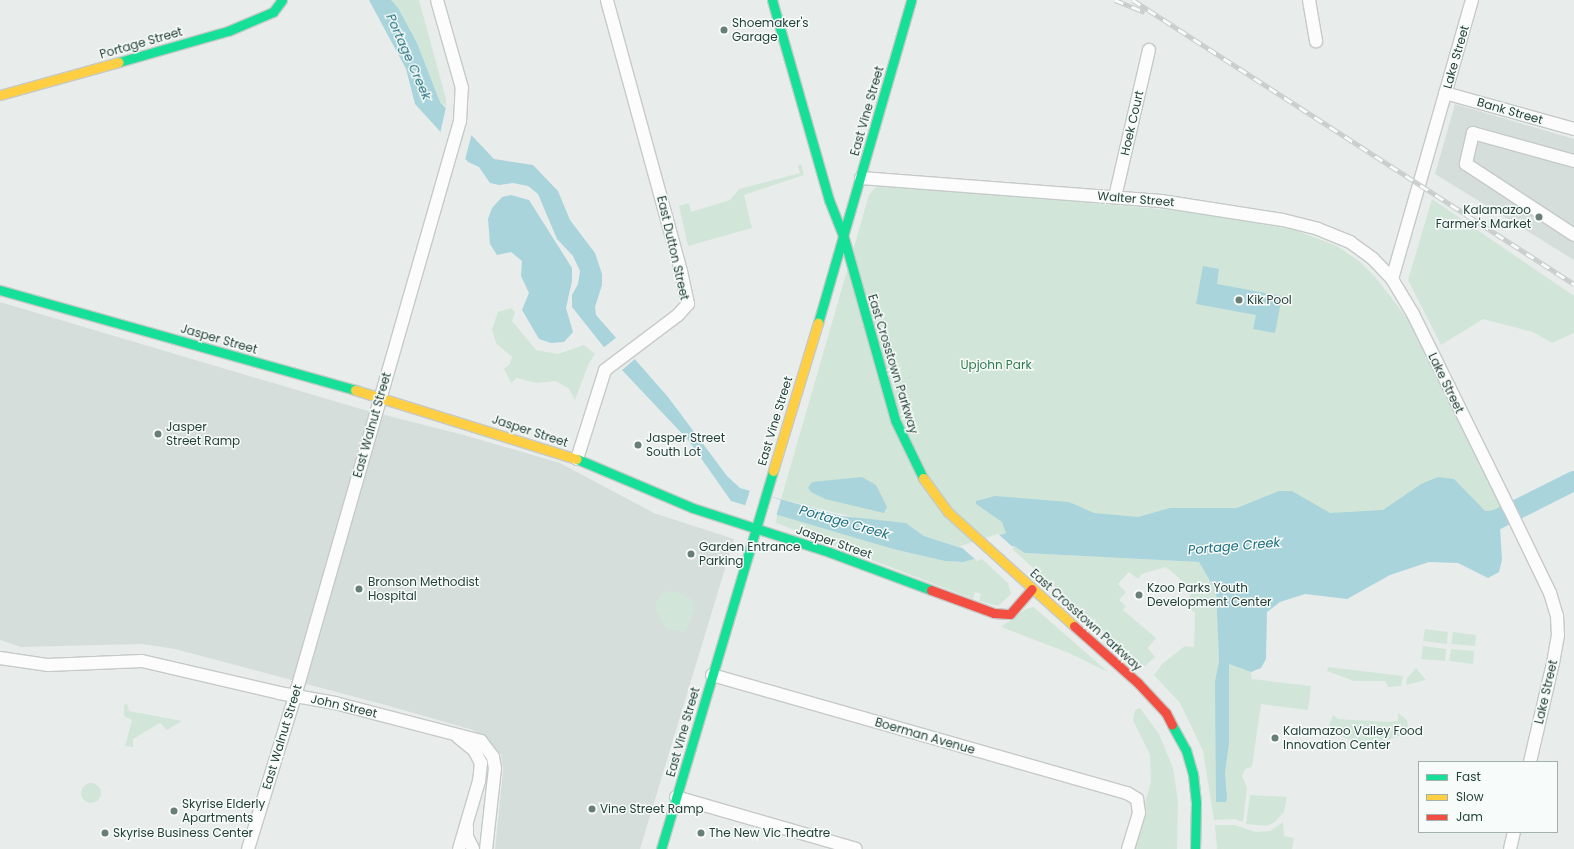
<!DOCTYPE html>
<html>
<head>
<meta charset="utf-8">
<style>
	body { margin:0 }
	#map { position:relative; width:1574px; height:849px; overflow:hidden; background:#e8edeb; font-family:Poppins,sans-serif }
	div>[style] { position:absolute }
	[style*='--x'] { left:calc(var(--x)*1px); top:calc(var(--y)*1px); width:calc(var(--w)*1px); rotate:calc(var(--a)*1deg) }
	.built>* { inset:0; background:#d6dedb }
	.green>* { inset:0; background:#d1e6d8 }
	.round { border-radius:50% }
	.water>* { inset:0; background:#a9d4db }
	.pier>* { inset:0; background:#e8edeb }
	.river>* { height:20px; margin:-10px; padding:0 10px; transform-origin:10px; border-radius:10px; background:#a9d4db }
	.roads { filter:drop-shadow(1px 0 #c5cac8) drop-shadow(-1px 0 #c5cac8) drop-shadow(0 1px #c5cac8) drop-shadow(0 -1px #c5cac8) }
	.street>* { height:12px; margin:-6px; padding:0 6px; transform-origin:6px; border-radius:6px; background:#fcfcfc }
	.fast>* { height:9px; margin:-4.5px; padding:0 4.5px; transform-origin:4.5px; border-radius:4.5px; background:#16e098 }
	.slow>* { height:9px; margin:-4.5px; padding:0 4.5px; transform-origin:4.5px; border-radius:4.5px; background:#ffcf43 }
	.jam>* { height:9px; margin:-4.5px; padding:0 4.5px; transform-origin:4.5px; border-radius:4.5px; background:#f24e42 }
	.rail>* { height:4.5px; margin-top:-2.25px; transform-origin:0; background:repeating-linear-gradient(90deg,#f7fbf9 0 9px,#c9cdcc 0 18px); box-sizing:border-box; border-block:1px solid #c9cdcc }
	.dots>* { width:11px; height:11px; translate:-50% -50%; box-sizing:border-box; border:2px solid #f7fbf9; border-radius:50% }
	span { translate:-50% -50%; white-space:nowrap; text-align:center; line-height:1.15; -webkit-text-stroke:3px #f7fbf9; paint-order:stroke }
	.poi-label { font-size:12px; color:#24423a }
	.left { translate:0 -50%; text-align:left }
	.right { translate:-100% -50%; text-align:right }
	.street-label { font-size:12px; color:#24423a }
	.park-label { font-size:12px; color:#2d7a4b }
	.water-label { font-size:13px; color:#1c6f80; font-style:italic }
	.legend { position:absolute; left:1418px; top:761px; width:140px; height:72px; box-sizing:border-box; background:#f7fbf9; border:1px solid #a3b1ad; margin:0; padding:5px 7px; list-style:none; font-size:12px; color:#24423a }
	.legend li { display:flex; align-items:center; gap:8px; height:20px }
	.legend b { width:20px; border:1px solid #a3b1ad }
</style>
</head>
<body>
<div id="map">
	<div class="built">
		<i style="clip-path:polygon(1455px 104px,1574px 139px,1574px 260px,1435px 174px)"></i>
		<i style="clip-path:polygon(0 302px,361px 409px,464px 435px,560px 463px,654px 513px,734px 539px,640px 849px,495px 849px,503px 771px,501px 754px,473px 730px,389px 706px,175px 649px,142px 644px,21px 647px,0 640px)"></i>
	</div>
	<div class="green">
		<i style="clip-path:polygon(391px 0,419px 0,446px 99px,446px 106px,440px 102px,417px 43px)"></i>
		<i style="clip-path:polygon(801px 164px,804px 175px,744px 195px,752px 228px,688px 246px,679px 206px,689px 203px,691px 212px,730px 200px,739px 189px,800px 173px,798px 166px)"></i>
		<i style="clip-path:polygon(886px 185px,1193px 212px,1295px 230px,1337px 246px,1359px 261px,1377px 279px,1416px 330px,1502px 509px,1496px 515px,1415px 520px,1006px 533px,961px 548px,924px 536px,906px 523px,864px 520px,781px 499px,869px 195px,875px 188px)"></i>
		<i style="clip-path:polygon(1432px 199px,1574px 296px,1574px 333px,1552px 343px,1533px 332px,1483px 319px,1441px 345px,1408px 280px)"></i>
		<i style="clip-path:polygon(511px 308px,515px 312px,512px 321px,536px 350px,558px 354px,584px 345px,595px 354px,589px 363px,575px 400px,569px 389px,556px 381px,536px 383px,517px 378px,511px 383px,504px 369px,510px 364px,512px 357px,496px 343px,492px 329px,498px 312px)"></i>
		<i style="clip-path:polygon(777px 514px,893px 549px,945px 561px,964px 562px,974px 558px,977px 561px,982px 559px,1008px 583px,1011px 594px,998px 606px,979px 601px,981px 594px,975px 592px,973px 599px,776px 523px)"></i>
		<i style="clip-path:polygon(1014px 546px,1025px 553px,1199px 562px,1216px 591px,1219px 661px,1215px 681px,1227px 798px,1225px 773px,1229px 744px,1229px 664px,1251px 672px,1252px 679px,1311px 686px,1308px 710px,1261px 704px,1252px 767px,1245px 769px,1242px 776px,1247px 788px,1243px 822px,1235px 819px,1214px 820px,1203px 751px,1180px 703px,1154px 675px,1163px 663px,1185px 646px,1194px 647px,1195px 612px,1186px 608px,1186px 601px,1193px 590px,1166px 567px,1142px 574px,1138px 579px,1129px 572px,1118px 584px,1126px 592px,1119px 600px,1126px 606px,1123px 610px,1156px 638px,1148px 648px,1155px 657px,1144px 667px,1012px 549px)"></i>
		<i style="clip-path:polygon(665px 591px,680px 593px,693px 600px,695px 610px,685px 632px,667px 629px,655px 608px,657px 601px)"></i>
		<i style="clip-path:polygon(1033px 607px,1036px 609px,1108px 672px,1069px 653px,1001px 627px,1026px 609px)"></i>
		<i style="clip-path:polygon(1425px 629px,1448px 632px,1447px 644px,1423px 641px)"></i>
		<i style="clip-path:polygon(1453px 632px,1476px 635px,1475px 646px,1451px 644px)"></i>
		<i style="clip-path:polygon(1423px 646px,1446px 649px,1445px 661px,1421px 659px)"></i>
		<i style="clip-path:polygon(1451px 649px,1474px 651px,1473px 664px,1449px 661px)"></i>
		<i style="clip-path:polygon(1328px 667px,1403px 676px,1401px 686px,1388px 687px,1385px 681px,1354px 681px,1327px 671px)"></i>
		<i style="clip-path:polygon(1416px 668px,1426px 680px,1406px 685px,1407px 678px)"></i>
		<i style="clip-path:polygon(127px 704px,129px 711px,182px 721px,167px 730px,160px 723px,133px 739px,133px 747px,125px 746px,132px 720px,124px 716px,124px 705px)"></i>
		<i style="clip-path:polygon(1140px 708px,1159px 734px,1173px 768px,1178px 801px,1177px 849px,1133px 849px,1151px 781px,1150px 755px,1133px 720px,1135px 710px)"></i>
		<i style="clip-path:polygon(1398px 713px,1407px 720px,1408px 726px,1401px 735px,1383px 742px,1358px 743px,1335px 734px,1329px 726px,1333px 715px,1338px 719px,1388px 722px,1398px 721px)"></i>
		<i class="round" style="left:81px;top:783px;width:20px;height:20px"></i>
		<i style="clip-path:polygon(1250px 795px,1287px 797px,1284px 812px,1275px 822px,1267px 826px,1246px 824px)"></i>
		<i style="clip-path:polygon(1283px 822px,1284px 836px,1294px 838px,1292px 849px,1217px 849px,1215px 825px,1235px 825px,1255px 832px,1270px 831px)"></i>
	</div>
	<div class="water">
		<i style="clip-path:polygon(369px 0,391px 0,398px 8px,417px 43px,440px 102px,494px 159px,533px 165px,558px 191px,570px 220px,595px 253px,602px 274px,602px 285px,595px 307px,596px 315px,668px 397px,727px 476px,740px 488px,841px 516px,906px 523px,924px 536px,961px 548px,1006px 533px,1002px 522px,976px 504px,976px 501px,995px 496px,1069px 502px,1094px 513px,1138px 517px,1170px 508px,1237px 508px,1279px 491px,1292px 491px,1330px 513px,1383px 510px,1421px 484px,1438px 477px,1454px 479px,1490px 516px,1498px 513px,1504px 525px,1500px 526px,1502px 560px,1499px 572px,1488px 578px,1458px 563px,1429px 562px,1390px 575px,1347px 599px,1305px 594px,1280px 602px,1267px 612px,1266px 659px,1261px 668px,1251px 672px,1229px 664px,1229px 744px,1225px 773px,1227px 798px,1226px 802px,1216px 802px,1215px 681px,1219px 661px,1216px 591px,1199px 562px,1025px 553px,1014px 546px,964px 562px,945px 561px,893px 549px,731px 501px,689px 441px,622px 370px,572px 307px,572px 295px,578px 284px,580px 271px,573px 256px,557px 239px,538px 194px,528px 186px,513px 183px,499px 185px,490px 183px,479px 167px,468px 162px,415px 104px,406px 69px)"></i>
		<i style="clip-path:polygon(511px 195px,529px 200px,572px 268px,572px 281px,566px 308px,573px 332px,564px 342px,551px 343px,539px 339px,522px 310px,529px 293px,521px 276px,522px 261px,511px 252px,497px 255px,490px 244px,488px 219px,492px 208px,502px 197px)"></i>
		<i style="clip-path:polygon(1203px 266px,1219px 269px,1217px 284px,1282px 296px,1275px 333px,1253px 329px,1256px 315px,1196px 304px)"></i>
		<i style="clip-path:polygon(1574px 474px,1574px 488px,1523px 514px,1518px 503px)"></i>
		<i style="clip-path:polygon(862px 477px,876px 485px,887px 507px,884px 513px,825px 499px,811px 492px,808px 488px,812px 482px)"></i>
	</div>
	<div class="pier">
		<i style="clip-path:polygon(446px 107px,472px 133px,465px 160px,440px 134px)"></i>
		<i style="clip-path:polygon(617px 337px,635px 359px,621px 371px,603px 348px)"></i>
		<i style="clip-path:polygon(750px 490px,781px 500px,776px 516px,745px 506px)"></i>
		<i style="clip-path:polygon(998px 534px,1014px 548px,976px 560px,960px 546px)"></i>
	</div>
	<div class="river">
		<i style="--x:1474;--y:523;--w:22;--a:-8"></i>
		<i style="--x:1496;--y:520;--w:87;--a:-26.6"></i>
	</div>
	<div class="roads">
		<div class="street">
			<i style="--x:1309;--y:0;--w:42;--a:80.3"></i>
			<i style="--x:1472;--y:0;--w:290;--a:106"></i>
			<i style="--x:1392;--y:279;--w:41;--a:59"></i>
			<i style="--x:1413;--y:314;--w:214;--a:63.7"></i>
			<i style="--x:1508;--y:506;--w:97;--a:64.2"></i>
			<i style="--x:1550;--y:593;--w:24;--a:73"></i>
			<i style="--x:1557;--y:616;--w:19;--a:87"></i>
			<i style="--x:1558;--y:635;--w:28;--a:100"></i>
			<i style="--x:1553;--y:663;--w:102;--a:103.1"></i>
			<i style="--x:1445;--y:93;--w:134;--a:15.6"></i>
			<i style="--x:1574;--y:161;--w:105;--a:-164.5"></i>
			<i style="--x:1473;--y:133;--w:32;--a:103"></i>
			<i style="--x:1466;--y:164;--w:129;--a:33.3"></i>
			<i style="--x:861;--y:178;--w:301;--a:4.4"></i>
			<i style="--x:1161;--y:201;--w:123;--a:8.9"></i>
			<i style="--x:1283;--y:220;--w:36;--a:14"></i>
			<i style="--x:1318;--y:229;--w:35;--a:22"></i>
			<i style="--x:1350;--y:242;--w:29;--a:36"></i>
			<i style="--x:1373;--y:259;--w:28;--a:46"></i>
			<i style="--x:1115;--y:197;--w:151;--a:-77"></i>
			<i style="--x:577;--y:459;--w:93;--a:-72.5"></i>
			<i style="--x:605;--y:370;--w:91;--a:-37"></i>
			<i style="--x:678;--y:315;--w:15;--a:-48"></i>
			<i style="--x:688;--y:304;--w:34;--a:-102"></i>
			<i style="--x:681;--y:271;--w:281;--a:-105.3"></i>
			<i style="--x:0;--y:658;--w:49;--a:8.3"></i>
			<i style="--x:48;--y:665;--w:94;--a:-2.4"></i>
			<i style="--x:142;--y:661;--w:141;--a:13.1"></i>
			<i style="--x:279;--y:693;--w:57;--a:10.1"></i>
			<i style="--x:335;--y:703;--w:151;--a:14.6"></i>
			<i style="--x:481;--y:741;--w:20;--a:53"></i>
			<i style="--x:493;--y:757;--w:11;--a:80"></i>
			<i style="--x:495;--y:768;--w:81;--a:96.3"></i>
			<i style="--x:712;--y:675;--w:431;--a:15.9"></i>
			<i style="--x:1127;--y:793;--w:12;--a:31"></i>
			<i style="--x:1137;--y:799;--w:14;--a:82"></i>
			<i style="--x:1139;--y:813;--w:38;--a:107"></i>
			<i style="--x:458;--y:737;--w:21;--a:39"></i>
			<i style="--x:474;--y:750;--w:15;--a:62"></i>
			<i style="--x:481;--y:763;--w:18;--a:96"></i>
			<i style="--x:479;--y:781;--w:71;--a:106.4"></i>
			<i style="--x:676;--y:797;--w:187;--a:16.1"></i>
			<i style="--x:467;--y:827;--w:10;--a:90"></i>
			<i style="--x:467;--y:837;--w:13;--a:63"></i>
			<i style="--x:248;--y:849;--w:160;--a:-72.9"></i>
			<i style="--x:295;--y:696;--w:598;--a:-73.99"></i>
			<i style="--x:460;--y:121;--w:33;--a:-87"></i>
			<i style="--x:462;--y:88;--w:91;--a:-105.9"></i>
			<i style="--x:1510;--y:849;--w:17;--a:-77"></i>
		</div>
		<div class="fast">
			<i style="--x:772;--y:0;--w:208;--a:74.1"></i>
			<i style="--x:829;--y:200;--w:41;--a:68.5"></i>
			<i style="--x:844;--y:238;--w:189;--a:74.3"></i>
			<i style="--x:895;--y:420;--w:64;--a:64.2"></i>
			<i style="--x:119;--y:62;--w:113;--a:-15.9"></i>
			<i style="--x:228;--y:31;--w:49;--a:-22.9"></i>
			<i style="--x:273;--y:12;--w:15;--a:-53"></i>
			<i style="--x:0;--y:290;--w:369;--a:15.7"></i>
			<i style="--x:818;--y:323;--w:336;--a:-73.9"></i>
			<i style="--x:577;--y:459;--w:126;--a:22.9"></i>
			<i style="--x:693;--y:508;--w:143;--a:17.9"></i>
			<i style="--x:829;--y:552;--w:109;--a:20.4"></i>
			<i style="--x:1172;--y:725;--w:29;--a:61"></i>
			<i style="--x:1186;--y:750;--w:25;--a:74"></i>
			<i style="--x:1193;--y:774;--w:29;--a:84"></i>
			<i style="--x:1196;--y:803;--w:46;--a:91.2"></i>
			<i style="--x:661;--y:849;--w:394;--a:-73.5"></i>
		</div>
		<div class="slow">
			<i style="--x:0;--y:95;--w:123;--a:-15.5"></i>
			<i style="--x:355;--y:390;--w:232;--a:17.3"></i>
			<i style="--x:773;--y:471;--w:155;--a:-73.1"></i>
			<i style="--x:923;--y:478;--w:42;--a:53.7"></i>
			<i style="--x:948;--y:512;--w:170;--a:42.1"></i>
		</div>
		<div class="jam">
			<i style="--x:931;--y:590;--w:67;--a:20.1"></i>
			<i style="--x:994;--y:613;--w:16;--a:4"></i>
			<i style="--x:1010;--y:614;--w:33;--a:-49"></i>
			<i style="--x:1074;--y:626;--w:86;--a:41.7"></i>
			<i style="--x:1138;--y:683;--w:41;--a:47"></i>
			<i style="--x:1166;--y:713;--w:13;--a:63"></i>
		</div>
	</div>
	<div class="rail">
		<i style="--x:1115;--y:0;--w:32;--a:22"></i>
		<i style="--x:1133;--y:0;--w:525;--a:32.78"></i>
	</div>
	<div class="dots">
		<i style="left:724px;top:30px;background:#697e78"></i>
		<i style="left:1539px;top:217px;background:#697e78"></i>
		<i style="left:1239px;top:300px;background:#697e78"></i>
		<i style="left:158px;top:434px;background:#697e78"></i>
		<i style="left:638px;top:445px;background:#697e78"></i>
		<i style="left:691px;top:554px;background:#697e78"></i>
		<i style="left:359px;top:589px;background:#697e78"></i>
		<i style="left:1139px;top:595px;background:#697e78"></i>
		<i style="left:1275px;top:738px;background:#697e78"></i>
		<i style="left:592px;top:809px;background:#697e78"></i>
		<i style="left:174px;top:811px;background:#697e78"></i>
		<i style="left:105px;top:833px;background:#697e78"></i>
		<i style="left:701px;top:833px;background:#697e78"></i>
	</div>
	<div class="poi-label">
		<span class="left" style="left:732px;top:30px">Shoemaker's<br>Garage</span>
		<span class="right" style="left:1531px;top:217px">Kalamazoo<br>Farmer's Market</span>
		<span class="left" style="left:1247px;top:300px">Kik Pool</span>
		<span class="left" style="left:166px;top:434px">Jasper<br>Street Ramp</span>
		<span class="left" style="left:646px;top:445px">Jasper Street<br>South Lot</span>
		<span class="left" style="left:699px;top:554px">Garden Entrance<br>Parking</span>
		<span class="left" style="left:368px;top:589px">Bronson Methodist<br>Hospital</span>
		<span class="left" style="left:1147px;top:595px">Kzoo Parks Youth<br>Development Center</span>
		<span class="left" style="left:1283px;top:738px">Kalamazoo Valley Food<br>Innovation Center</span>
		<span class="left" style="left:182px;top:811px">Skyrise Elderly<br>Apartments</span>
		<span class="left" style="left:600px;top:809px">Vine Street Ramp</span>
		<span class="left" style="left:113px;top:833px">Skyrise Business Center</span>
		<span class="left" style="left:709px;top:833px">The New Vic Theatre</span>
	</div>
	<div class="street-label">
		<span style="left:141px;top:43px;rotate:-16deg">Portage Street</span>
		<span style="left:1456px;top:57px;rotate:-74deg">Lake Street</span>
		<span style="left:867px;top:111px;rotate:-74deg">East Vine Street</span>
		<span style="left:1510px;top:111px;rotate:16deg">Bank Street</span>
		<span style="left:1132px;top:123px;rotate:-77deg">Hoek Court</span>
		<span style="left:1136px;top:199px;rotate:5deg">Walter Street</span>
		<span style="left:673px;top:248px;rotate:77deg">East Dutton Street</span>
		<span style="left:219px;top:339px;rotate:16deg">Jasper Street</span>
		<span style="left:893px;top:364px;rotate:73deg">East Crosstown Parkway</span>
		<span style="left:1446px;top:383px;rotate:64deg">Lake Street</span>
		<span style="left:775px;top:421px;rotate:-73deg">East Vine Street</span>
		<span style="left:372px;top:425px;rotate:-74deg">East Walnut Street</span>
		<span style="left:530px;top:431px;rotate:18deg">Jasper Street</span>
		<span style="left:834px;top:542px;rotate:19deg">Jasper Street</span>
		<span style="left:1086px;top:620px;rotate:42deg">East Crosstown Parkway</span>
		<span style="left:1546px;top:692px;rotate:-77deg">Lake Street</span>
		<span style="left:344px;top:706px;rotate:13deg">John Street</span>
		<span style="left:683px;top:732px;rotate:-74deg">East Vine Street</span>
		<span style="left:925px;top:736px;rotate:16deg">Boerman Avenue</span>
		<span style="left:282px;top:737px;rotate:-73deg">East Walnut Street</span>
	</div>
	<div class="park-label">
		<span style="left:996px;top:365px">Upjohn Park</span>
	</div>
	<div class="water-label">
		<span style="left:408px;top:57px;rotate:66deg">Portage Creek</span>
		<span style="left:844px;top:523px;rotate:16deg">Portage Creek</span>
		<span style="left:1234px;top:547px;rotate:-5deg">Portage Creek</span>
	</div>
	<ul class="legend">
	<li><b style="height:5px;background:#16e098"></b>Fast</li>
	<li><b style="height:5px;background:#ffcf43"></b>Slow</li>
	<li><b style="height:5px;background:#f24e42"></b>Jam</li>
	</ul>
</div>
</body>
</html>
